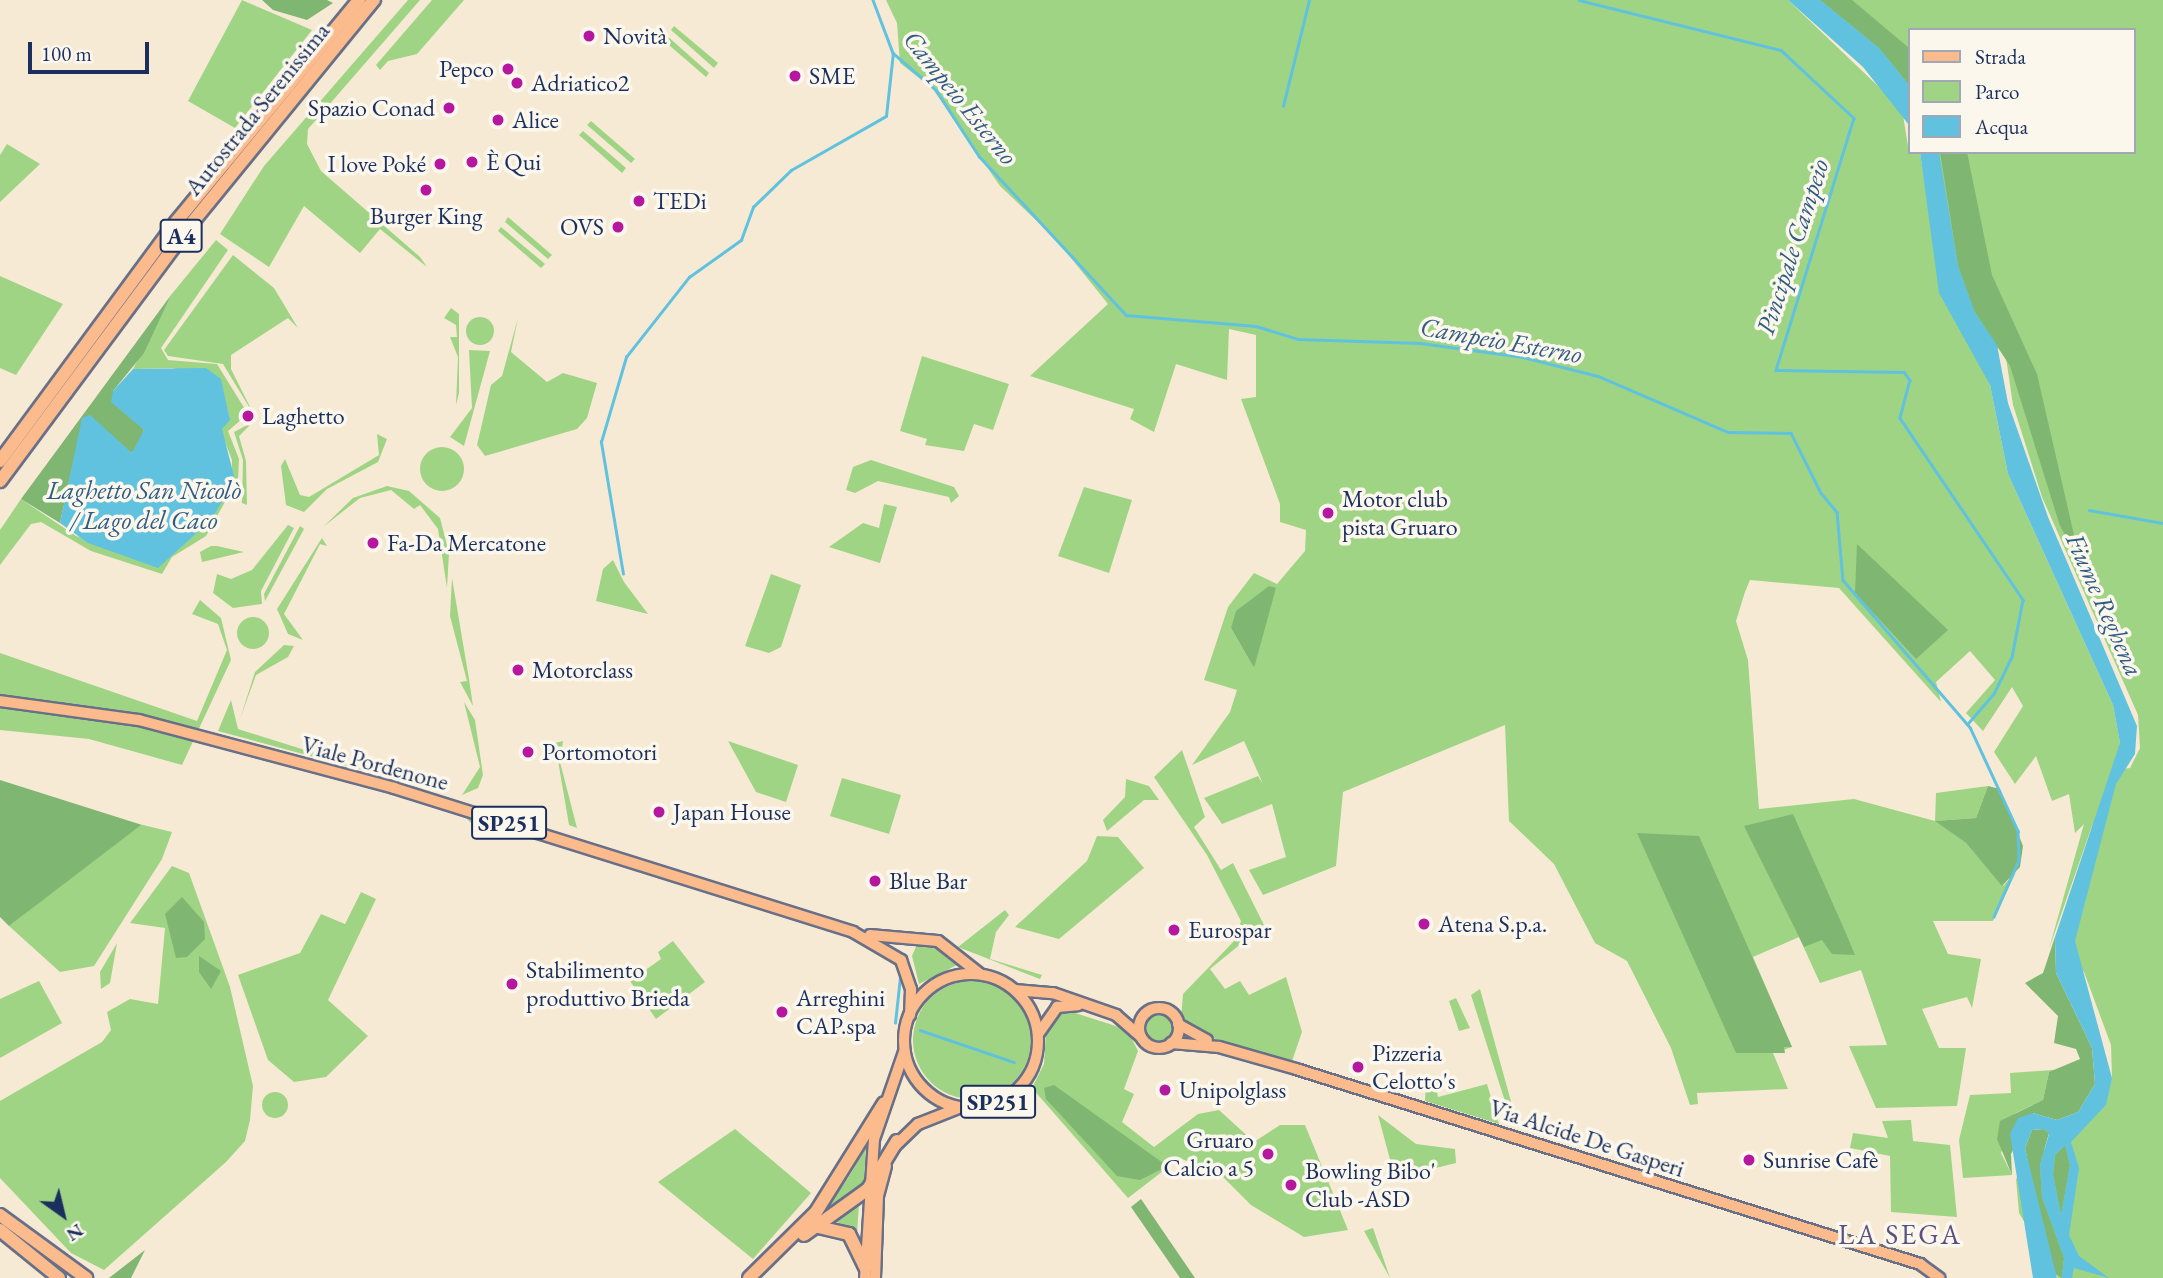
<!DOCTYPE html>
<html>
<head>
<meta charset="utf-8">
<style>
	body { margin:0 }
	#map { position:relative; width:2163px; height:1278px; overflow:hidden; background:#f7ead5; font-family:"EB Garamond",serif }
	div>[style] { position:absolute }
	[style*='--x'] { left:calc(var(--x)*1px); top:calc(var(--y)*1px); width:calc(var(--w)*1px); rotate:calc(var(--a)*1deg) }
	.green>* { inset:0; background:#9fd484 }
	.round { border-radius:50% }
	.forest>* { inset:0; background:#7fb672 }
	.water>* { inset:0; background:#60c2de }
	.stream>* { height:2.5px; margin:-1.25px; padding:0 1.25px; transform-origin:1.25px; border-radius:1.25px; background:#60c2de }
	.roads { filter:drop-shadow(2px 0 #687088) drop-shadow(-2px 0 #687088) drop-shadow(0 2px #687088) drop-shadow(0 -2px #687088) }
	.major>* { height:10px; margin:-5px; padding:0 5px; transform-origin:5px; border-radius:5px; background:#fbbb8d }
	.major>.ring { margin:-5px; padding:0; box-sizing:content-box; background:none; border:10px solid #fbbb8d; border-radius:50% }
	.highway>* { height:12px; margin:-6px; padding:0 6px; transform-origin:6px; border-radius:6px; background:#fbbb8d }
	.dots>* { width:19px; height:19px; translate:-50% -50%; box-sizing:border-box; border:4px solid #fbf7ec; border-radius:50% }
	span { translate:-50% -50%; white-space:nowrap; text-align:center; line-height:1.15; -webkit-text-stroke:7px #fbf7ec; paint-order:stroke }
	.shield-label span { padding:2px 5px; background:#fbf7ec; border:2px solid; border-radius:5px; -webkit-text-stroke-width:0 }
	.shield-label { font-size:23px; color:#1b2f5e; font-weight:700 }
	.poi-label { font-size:24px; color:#1b2f5e }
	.left { translate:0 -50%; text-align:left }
	.right { translate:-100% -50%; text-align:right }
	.street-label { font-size:24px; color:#1b2f5e }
	.water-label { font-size:26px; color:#305b84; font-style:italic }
	.quarter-label { font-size:28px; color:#5a5181; letter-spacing:2px }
	.legend { position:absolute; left:1908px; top:28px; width:228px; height:126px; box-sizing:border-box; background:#fbf7ec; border:2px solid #a1a7b3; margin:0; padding:9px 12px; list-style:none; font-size:21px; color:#1b2f5e }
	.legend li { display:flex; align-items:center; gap:14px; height:35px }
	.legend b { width:35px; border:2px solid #a1a7b3 }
	.north { position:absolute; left:28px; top:1180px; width:70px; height:70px; -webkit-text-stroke:5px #fbf7ec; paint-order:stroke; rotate:146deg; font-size:19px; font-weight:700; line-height:28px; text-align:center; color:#1b2f5e }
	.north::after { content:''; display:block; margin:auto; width:24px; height:32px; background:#1b2f5e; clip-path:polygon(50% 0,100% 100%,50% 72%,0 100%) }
	.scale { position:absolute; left:28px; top:42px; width:121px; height:32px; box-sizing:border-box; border:4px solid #1b2f5e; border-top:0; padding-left:9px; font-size:21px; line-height:24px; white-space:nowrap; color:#1b2f5e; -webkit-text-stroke:5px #fbf7ec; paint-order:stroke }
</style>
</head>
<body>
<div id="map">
	<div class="green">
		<i style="clip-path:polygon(242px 0,312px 30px,235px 128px,188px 101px)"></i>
		<i style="clip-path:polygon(408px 0,420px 0,308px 129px,307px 144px,321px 171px,420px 257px,427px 267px,380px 229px,360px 253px,304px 206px,269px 267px,220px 234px,264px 166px)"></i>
		<i style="clip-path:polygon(432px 0,464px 0,417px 54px,388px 61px,380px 70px,376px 65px)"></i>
		<i style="clip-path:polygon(evenodd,886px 0,1788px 0,1902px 109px,1909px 152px,1920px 152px,1942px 299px,1953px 242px,1938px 152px,2133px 152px,2133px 30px,1909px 30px,1909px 88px,1807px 0,2163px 0,2163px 1278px,2058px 1278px,2019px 1213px,2016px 1179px,2112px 1078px,2111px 1045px,2084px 972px,2064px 950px,2093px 823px,2049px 949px,2084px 824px,2075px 833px,2069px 794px,2052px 801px,2036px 756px,2015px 784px,1994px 752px,2023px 706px,2012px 687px,1983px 731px,1966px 713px,1995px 680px,1970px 651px,1936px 682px,1941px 702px,1839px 588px,1750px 580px,1745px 592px,1736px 621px,1748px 660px,1759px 809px,1854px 799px,1935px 821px,1936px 793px,1988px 786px,1976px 818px,1936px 821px,1966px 843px,2003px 886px,2016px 872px,1993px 921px,1933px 921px,1948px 954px,1981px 959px,1972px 1008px,1967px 997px,1922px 1009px,1939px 1048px,1966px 1048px,1957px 1106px,1876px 1108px,1849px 1046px,1887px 1045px,1861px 970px,1820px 983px,1799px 937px,1753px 957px,1792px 1047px,1773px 1053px,1788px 1089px,1697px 1093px,1698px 1104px,1690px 1105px,1671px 1048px,1627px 961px,1595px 943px,1554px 864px,1509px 821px,1505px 725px,1343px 792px,1336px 866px,1263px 895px,1249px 870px,1286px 857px,1272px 804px,1222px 824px,1204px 798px,1258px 776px,1263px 784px,1244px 741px,1192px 765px,1230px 712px,1237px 690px,1204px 680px,1228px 607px,1254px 573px,1277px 584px,1305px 551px,1306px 530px,1280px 522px,1280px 504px,1241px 399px,1256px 397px,1256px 335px,1229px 329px,1227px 380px,1176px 364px,1154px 432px,1130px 419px,1134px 409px,1030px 376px,1108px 304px,1055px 238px,1000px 186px,933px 89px,900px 63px,897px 23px,886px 0,1966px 336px,2005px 351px,2013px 405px,2042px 497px,2138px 715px,2140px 748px,2130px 768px,2115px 770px,2120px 743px,2113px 705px,2008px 474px,1990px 385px,1966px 336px,886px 0,1276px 588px,1259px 633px,1254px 668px,1231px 628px,1243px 607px,1276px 588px)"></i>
		<i style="clip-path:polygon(674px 26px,718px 63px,714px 68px,671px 30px)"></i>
		<i style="clip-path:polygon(666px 35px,709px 73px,706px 77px,662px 39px)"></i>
		<i style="clip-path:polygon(591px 121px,635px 159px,631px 163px,587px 125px)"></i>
		<i style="clip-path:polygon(583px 131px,626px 168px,622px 173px,579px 135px)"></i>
		<i style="clip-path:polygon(7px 144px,40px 164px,0 202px,0 155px)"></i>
		<i style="clip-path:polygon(508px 217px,552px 255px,548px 259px,505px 222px)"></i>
		<i style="clip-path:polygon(501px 227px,545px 264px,541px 268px,498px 231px)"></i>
		<i style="clip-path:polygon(216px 240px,228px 250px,161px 348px,168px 360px,217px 364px,248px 414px,228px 431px,239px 459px,237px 502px,226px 500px,206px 536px,172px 557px,162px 574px,91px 551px,41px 522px,31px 524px,0 565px,0 530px,21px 499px,76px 536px,161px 563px,211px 520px,222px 493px,231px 493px,232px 460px,219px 426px,229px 417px,221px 382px,173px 368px,133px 369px,171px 295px)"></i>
		<i style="clip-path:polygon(233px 255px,274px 288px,298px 328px,288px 318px,231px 355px,231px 369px,254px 415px,223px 364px,168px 356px,164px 350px)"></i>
		<i style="clip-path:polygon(0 276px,63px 304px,16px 375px,0 368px)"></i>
		<i style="clip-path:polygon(451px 308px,459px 314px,459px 393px,456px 405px,458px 357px,450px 337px,457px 337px,456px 325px,444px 318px)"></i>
		<i class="round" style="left:466px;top:317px;width:28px;height:28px"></i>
		<i style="clip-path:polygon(518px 318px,511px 352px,547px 382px,563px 373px,597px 383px,587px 418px,577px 429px,485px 456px,477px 445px,491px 385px,502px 376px)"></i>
		<i style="clip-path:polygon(469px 350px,490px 351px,464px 446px,450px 437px,472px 408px)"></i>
		<i style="clip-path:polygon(922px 356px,1009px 384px,993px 430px,974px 424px,964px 451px,925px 445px,927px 439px,900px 431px)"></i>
		<i style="clip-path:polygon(253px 422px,239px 436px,246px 461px,247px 505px,242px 503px,243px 460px,234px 432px)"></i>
		<i style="clip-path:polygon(377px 434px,387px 439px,378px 462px,327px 489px,304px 512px,286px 505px,281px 466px,285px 459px,300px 495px,309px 497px,379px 455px)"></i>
		<i class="round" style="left:420px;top:447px;width:44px;height:44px"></i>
		<i style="clip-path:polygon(871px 460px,954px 487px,959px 496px,951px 503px,949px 497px,878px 481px,855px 493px,846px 490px,853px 467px)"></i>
		<i style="clip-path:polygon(387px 486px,409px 491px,440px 518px,449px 553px,447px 588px,438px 529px,420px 505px,414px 509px,391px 490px,360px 498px,323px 527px,353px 498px)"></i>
		<i style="clip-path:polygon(1084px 487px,1132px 500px,1109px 573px,1058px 556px)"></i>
		<i style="clip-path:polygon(884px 504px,897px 507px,880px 563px,829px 547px,863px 523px,879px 528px)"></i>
		<i style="clip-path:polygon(288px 525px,294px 528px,261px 591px,262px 604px,233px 608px,213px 593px,217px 574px,231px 579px,252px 570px)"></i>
		<i style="clip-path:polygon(300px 526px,304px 529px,265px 601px,264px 594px)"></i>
		<i style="clip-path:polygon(322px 538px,327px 546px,320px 544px,284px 614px,303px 640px,288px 634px,277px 609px)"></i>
		<i style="clip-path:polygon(211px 546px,217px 546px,244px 552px,202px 562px,200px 552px)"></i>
		<i style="clip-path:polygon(613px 560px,624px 582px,648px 614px,596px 601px,603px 569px)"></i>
		<i style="clip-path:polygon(771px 574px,801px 585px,781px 647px,769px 653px,745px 646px)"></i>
		<i style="clip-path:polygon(452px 578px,469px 679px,473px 706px,460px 682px,467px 681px,450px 616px)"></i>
		<i style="clip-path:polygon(200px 600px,221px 618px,231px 660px,182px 765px,89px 739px,0 730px,0 653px,197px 721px,227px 650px,218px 624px,192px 614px)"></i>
		<i class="round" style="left:237px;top:617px;width:32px;height:32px"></i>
		<i style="clip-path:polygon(284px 645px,294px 646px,288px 657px,256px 675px,240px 719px,255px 672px)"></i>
		<i style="clip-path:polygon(231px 700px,238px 729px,410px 783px,218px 731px)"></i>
		<i style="clip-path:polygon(464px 702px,475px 720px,483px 775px,478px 788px,462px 795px,480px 767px)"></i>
		<i style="clip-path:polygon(563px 741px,560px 762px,577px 828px,569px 825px,555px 743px)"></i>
		<i style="clip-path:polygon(728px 741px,798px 765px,786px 802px,756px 792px)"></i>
		<i style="clip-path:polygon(1182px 750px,1205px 817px,1194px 827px,1221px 870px,1233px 863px,1264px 925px,1210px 969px,1225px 989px,1240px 981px,1249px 995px,1286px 977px,1302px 1032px,1292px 1061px,1208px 1037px,1181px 1018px,1183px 994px,1235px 940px,1241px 921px,1207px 855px,1154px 777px)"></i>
		<i style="clip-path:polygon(842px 778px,901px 795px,889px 834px,830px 816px)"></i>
		<i style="clip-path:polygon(1126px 779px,1149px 786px,1159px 800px,1144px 800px,1107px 831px,1103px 820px,1125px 797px)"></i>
		<i style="clip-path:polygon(464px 816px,550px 843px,477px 829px)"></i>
		<i style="clip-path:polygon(139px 824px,172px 832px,162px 859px,94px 966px,60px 972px,9px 926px)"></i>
		<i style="clip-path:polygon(1097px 836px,1118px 837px,1144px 868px,1059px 939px,1015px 927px,1087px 861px)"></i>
		<i style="clip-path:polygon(172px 866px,189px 873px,230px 987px,253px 1086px,250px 1120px,245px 1141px,226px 1162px,104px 1270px,71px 1253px,0 1178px,0 1101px,102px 1042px,111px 1030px,107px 1012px,130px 999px,158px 1004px,165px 928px,130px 923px)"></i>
		<i style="clip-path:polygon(361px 892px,376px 899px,328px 1000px,368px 1036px,326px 1077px,294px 1082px,268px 1060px,238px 975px,300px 953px,321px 914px,345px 924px)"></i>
		<i style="clip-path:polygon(1005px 910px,1009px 915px,996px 932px,990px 959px,1042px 975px,1040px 979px,958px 947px)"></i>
		<i style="clip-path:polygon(673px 941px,705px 982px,656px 1019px,630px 981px,661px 959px,658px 952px)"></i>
		<i style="clip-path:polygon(918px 942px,940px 946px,959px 964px,919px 984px,912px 956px)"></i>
		<i style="clip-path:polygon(117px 943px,110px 983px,101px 989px,100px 972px)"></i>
		<i class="round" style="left:913px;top:981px;width:118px;height:118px"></i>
		<i style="clip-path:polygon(39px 981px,62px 1023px,0 1058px,0 999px)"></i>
		<i style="clip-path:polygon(1480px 989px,1515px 1116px,1510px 1117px,1471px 995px)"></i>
		<i style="clip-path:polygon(1456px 998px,1470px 1028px,1459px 1031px,1449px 1001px)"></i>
		<i style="clip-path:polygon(1069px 1011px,1125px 1029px,1132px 1039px,1138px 1051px,1124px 1089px,1134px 1094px,1122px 1122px,1154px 1147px,1198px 1114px,1219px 1110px,1254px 1142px,1280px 1125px,1305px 1125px,1348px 1230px,1304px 1237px,1251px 1205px,1223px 1177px,1180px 1158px,1128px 1198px,1032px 1088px,1044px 1064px,1046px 1030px,1059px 1012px)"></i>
		<i class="round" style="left:1144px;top:1014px;width:28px;height:28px"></i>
		<i style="clip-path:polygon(2066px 1069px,2049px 1072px,2043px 1100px,2014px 1114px,2001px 1153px,2012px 1175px,1963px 1178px,1959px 1140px,1970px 1095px,2011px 1093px,2010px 1073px)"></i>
		<i style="clip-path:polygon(1426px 1084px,1428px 1091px,1436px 1084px,1438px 1097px,1487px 1084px,1499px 1124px,1425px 1101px)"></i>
		<i class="round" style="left:262px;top:1092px;width:26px;height:26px"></i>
		<i style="clip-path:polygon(1378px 1115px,1416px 1144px,1455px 1149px,1456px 1163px,1395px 1178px)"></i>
		<i style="clip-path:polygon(1911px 1120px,1913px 1141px,1950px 1145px,1957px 1217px,1891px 1212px,1890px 1156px,1850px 1148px,1853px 1133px,1888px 1138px,1882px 1121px)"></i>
		<i style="clip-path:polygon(735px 1129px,811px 1193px,753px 1259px,658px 1182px)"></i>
		<i style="clip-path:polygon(866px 1148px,864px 1183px,822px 1214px,848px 1178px)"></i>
		<i style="clip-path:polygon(859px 1203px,857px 1234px,834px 1220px)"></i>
		<i style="clip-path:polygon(1373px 1228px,1390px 1278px,1364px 1231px)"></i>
	</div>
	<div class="forest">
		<i style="clip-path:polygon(262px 0,327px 0,333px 3px,307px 20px,273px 10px)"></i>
		<i style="clip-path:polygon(1820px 0,1852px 0,1909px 48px,1909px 85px,1879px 48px)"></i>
		<i style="clip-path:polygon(1940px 152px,1967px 152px,1992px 275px,2037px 374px,2080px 561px,2060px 526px,2010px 366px,1974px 311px,1958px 266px)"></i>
		<i style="clip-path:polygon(171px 295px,144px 353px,113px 391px,144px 430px,138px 445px,132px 453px,83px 418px,60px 523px,21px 499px)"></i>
		<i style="clip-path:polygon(1857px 544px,1948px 630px,1916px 659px,1855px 593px)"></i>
		<i style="clip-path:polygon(1269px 586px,1276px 588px,1254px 668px,1231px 628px,1236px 611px)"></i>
		<i style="clip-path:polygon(0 780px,139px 824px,141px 825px,9px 926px,0 917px)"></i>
		<i style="clip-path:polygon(1988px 786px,2000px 789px,2023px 846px,2020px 867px,2002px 886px,1966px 843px,1935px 821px,1976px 818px)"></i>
		<i style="clip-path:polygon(1793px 814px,1845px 931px,1855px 955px,1832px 954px,1822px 940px,1804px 947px,1744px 826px)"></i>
		<i style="clip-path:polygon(1637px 833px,1699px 836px,1792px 1047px,1784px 1047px,1785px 1053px,1736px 1053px)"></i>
		<i style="clip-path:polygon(182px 897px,204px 922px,205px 939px,187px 957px,176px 958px,165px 914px)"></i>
		<i style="clip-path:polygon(2055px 937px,2056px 973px,2092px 1048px,2095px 1084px,2078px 1112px,2057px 1120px,2033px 1113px,2011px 1154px,2012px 1175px,1997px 1139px,2000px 1121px,2043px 1100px,2049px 1072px,2080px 1059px,2076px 1049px,2054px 1043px,2058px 1016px,2025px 983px,2043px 973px)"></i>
		<i style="clip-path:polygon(199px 956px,221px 971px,211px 989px,199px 972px)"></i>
		<i style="clip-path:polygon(1054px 1085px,1163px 1163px,1162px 1169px,1140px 1180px,1117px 1176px,1046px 1099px,1044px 1088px)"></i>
		<i style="clip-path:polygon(2044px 1129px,2049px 1133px,2040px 1165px,2042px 1197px,2064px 1258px,2062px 1278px,2051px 1271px,2025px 1148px,2032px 1130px)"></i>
		<i style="clip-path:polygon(2065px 1145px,2070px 1165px,2061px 1216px,2053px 1174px,2055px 1155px)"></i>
		<i style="clip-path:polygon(1141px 1199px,1195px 1278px,1180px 1278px,1131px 1207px)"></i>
		<i style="clip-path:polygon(145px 1250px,131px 1278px,109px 1278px)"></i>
	</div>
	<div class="water">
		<i style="clip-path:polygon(1788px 0,1820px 0,1879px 48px,1909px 85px,1909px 125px,1863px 67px)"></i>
		<i style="clip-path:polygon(evenodd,1920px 152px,1939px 152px,1958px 266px,1975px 313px,1997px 345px,2008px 403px,2048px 517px,2137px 726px,2135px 754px,2116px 784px,2075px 941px,2112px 1078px,2106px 1105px,2071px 1142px,2079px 1168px,2069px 1235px,2079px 1256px,2109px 1278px,2074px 1268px,2072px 1278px,2062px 1278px,2064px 1258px,2042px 1197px,2040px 1165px,2049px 1134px,2044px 1129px,2032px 1130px,2025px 1148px,2057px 1278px,2033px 1278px,2010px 1134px,2018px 1118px,2033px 1113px,2057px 1120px,2078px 1112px,2095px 1084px,2092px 1048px,2056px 973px,2055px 937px,2120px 743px,2113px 705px,2008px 474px,1990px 385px,1939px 293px,1920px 152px,2065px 1145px,2070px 1165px,2061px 1215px,2053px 1174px,2055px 1155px,2065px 1145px)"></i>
		<i style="clip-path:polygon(206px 368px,221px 379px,230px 420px,222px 429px,235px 480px,211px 520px,158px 568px,88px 543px,60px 523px,82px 418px,90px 415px,132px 453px,144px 430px,111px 402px,113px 391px,133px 369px)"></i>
	</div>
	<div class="stream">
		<i style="--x:873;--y:0;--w:57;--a:69.3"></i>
		<i style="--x:893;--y:53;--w:57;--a:40.7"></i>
		<i style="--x:936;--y:90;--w:79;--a:56.9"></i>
		<i style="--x:979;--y:156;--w:217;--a:47.2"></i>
		<i style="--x:1126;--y:315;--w:130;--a:4.8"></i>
		<i style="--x:1256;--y:326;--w:44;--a:17.2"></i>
		<i style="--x:1298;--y:339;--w:122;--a:1.9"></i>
		<i style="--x:1420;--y:343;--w:104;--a:7.7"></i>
		<i style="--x:1523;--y:357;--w:77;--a:14.2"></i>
		<i style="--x:1598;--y:376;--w:142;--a:23.3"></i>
		<i style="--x:1728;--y:432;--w:63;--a:0.9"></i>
		<i style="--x:1791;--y:433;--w:67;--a:63.4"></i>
		<i style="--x:1821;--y:493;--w:25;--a:50"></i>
		<i style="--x:1837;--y:512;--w:68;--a:85"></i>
		<i style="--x:1843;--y:580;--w:194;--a:49.2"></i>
		<i style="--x:1970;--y:727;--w:115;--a:65.2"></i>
		<i style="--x:2018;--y:831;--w:29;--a:88"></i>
		<i style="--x:2019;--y:860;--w:62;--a:113.7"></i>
		<i style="--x:1579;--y:0;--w:208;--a:13.9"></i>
		<i style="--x:1781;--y:50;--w:100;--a:43"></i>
		<i style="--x:1854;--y:118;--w:264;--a:107.2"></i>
		<i style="--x:1776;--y:370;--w:128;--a:0.9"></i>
		<i style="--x:1904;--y:372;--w:10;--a:53"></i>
		<i style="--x:1910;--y:380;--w:39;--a:105"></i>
		<i style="--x:1900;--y:418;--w:220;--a:55.9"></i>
		<i style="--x:2023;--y:600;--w:58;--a:100.9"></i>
		<i style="--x:2012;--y:657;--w:41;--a:115.9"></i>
		<i style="--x:1994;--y:694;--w:40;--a:131"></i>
		<i style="--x:1283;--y:106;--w:109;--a:-76.2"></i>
		<i style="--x:2089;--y:510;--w:75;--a:10"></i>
		<i style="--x:623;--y:574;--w:134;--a:-99.5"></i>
		<i style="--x:601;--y:442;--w:89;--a:-73.6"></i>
		<i style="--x:626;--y:357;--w:102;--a:-51.8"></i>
		<i style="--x:689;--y:277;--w:64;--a:-35.4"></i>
		<i style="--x:741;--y:240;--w:35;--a:-70"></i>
		<i style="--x:753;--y:207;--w:53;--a:-44.2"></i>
		<i style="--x:791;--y:170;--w:109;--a:-29.6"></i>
		<i style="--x:886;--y:116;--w:63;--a:-83.7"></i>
		<i style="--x:895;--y:1023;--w:46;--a:-83.8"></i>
		<i style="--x:920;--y:1030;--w:99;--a:18.8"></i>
	</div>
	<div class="roads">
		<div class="major">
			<i style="--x:0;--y:701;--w:140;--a:7.8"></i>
			<i style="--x:139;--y:720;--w:264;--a:14.9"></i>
			<i style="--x:394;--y:788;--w:481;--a:17.4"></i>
			<i style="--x:853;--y:932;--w:56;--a:30.3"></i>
			<i style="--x:901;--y:960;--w:31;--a:71"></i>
			<i style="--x:911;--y:989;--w:26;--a:92"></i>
			<i style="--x:870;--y:935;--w:68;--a:5"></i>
			<i style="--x:938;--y:941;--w:53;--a:38.2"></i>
			<i class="ring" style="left:904px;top:974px;width:124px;height:124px"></i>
			<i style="--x:1015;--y:990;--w:38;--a:5"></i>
			<i style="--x:1053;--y:993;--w:67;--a:19.2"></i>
			<i style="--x:1116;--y:1015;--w:33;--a:41"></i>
			<i class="ring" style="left:1139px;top:1008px;width:30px;height:30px"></i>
			<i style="--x:1178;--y:1024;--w:33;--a:29"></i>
			<i style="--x:1039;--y:1033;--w:32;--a:-55"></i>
			<i style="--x:1057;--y:1007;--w:21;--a:-5"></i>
			<i style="--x:1171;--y:1043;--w:48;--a:4.8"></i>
			<i style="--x:1219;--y:1047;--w:80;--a:15.9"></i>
			<i style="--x:1296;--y:1069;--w:654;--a:17.35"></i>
			<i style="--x:1920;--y:1264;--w:24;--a:36"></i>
			<i style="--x:893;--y:1148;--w:35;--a:-44"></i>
			<i style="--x:918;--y:1124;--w:46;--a:-21.6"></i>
			<i style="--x:865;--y:1278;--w:139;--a:-86.3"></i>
			<i style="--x:874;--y:1139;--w:92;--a:-71"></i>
			<i style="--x:875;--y:1278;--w:82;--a:-87.9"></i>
			<i style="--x:878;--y:1196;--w:31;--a:-75"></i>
		</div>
		<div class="highway">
			<i style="--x:0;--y:461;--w:297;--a:-53.6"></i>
			<i style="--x:176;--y:222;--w:288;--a:-50.5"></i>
			<i style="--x:0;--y:481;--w:314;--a:-53.4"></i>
			<i style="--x:187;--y:229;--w:296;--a:-50.8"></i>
			<i style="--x:0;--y:1215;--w:107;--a:36.2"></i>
			<i style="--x:814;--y:1226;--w:36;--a:13"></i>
			<i style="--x:849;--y:1234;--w:37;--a:64"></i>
			<i style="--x:0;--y:1230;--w:76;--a:39.1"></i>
			<i style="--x:804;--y:1235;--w:79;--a:-35.7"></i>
			<i style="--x:868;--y:1189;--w:56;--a:-58.9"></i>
			<i style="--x:749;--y:1278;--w:94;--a:-44.6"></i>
			<i style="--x:816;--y:1212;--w:128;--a:-58"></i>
		</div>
	</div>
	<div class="dots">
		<i style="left:589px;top:36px;background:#b5179e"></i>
		<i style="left:508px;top:69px;background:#b5179e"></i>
		<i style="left:795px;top:76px;background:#b5179e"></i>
		<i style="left:517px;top:83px;background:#b5179e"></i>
		<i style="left:449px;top:108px;background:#b5179e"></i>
		<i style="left:498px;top:120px;background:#b5179e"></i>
		<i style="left:472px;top:162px;background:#b5179e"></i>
		<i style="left:440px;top:164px;background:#b5179e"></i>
		<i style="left:426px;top:190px;background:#b5179e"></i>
		<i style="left:639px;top:201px;background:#b5179e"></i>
		<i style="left:618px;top:227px;background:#b5179e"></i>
		<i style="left:248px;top:416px;background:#b5179e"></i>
		<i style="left:1328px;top:513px;background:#b5179e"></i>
		<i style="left:373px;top:543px;background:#b5179e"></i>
		<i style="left:518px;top:670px;background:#b5179e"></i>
		<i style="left:528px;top:752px;background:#b5179e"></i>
		<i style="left:659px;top:812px;background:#b5179e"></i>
		<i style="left:875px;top:881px;background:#b5179e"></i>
		<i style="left:1424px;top:924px;background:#b5179e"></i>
		<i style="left:1174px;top:930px;background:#b5179e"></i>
		<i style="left:512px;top:984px;background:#b5179e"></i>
		<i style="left:782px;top:1012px;background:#b5179e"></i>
		<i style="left:1358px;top:1067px;background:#b5179e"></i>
		<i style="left:1165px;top:1090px;background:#b5179e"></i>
		<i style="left:1268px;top:1154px;background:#b5179e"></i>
		<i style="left:1749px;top:1160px;background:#b5179e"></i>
		<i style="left:1291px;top:1185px;background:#b5179e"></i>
	</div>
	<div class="shield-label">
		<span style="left:181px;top:236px">A4</span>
		<span style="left:509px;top:823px">SP251</span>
		<span style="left:998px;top:1102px">SP251</span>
	</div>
	<div class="poi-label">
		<span class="left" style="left:603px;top:36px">Novità</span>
		<span class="right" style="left:494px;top:69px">Pepco</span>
		<span class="left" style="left:809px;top:76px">SME</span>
		<span class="left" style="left:531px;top:83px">Adriatico2</span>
		<span class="right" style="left:435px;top:108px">Spazio Conad</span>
		<span class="left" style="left:512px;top:120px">Alice</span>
		<span class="left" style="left:486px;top:162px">È Qui</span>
		<span class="right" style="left:426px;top:164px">I love Poké</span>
		<span class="left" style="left:653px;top:201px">TEDi</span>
		<span style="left:426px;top:216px">Burger King</span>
		<span class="right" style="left:604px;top:227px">OVS</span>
		<span class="left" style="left:262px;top:416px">Laghetto</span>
		<span class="left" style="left:1342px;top:513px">Motor club<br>pista Gruaro</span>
		<span class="left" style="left:387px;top:543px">Fa-Da Mercatone</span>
		<span class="left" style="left:532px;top:670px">Motorclass</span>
		<span class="left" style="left:542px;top:752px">Portomotori</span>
		<span class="left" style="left:673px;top:812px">Japan House</span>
		<span class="left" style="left:889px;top:881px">Blue Bar</span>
		<span class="left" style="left:1438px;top:924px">Atena S.p.a.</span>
		<span class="left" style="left:1188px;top:930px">Eurospar</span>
		<span class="left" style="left:526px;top:984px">Stabilimento<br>produttivo Brieda</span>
		<span class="left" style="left:796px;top:1012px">Arreghini<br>CAP.spa</span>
		<span class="left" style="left:1372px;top:1067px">Pizzeria<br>Celotto's</span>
		<span class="left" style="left:1179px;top:1090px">Unipolglass</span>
		<span class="right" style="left:1254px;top:1154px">Gruaro<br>Calcio a 5</span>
		<span class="left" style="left:1763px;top:1160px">Sunrise Cafè</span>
		<span class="left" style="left:1305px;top:1185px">Bowling Bibo'<br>Club -ASD</span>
	</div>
	<div class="street-label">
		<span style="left:257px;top:109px;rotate:-51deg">Autostrada Serenissima</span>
		<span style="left:375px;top:763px;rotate:15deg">Viale Pordenone</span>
		<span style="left:1587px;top:1138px;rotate:18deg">Via Alcide De Gasperi</span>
	</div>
	<div class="water-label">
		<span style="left:960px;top:98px;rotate:51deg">Campeio Esterno</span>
		<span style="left:1793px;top:247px;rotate:-72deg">Pincipale Campeio</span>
		<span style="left:1501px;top:341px;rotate:10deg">Campeio Esterno</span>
		<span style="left:144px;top:506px">Laghetto San Nicolò<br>/ Lago del Caco</span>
		<span style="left:2104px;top:605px;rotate:66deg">Fiume Reghena</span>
	</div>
	<div class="quarter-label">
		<span style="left:1900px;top:1234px">LA SEGA</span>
	</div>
	<ul class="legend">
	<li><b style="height:9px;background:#fbbb8d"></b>Strada</li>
	<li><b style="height:19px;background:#9fd484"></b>Parco</li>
	<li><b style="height:19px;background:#60c2de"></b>Acqua</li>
	</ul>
	<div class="north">N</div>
	<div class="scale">100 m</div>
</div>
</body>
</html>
